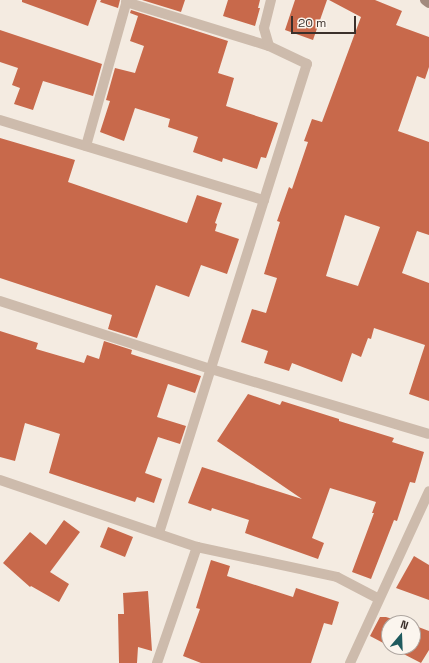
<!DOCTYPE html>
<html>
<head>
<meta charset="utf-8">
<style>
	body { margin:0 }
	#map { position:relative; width:429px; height:663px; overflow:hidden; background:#f4ebe1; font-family:"Space Grotesk",sans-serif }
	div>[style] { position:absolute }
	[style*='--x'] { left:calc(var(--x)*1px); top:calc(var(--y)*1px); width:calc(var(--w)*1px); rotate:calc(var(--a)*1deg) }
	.building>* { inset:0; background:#c8694b }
	.street>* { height:10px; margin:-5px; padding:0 5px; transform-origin:5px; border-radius:5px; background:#cdbbac }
	.secondary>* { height:10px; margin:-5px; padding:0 5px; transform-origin:5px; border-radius:5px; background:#a18a7d }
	span { translate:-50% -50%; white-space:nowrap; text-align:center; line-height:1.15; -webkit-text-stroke:3.5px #fbf5ee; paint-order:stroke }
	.north { position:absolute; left:381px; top:615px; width:40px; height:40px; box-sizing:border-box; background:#fbf5ee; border:1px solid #aea6a0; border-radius:50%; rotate:19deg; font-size:11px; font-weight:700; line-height:16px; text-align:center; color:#3b302b }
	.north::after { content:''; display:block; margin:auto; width:14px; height:18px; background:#1f5a5e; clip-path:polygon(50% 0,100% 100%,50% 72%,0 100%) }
	.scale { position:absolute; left:291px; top:16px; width:65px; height:18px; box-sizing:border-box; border:2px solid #3b302b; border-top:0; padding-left:5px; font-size:12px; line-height:14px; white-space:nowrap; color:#3b302b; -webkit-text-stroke:3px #fbf5ee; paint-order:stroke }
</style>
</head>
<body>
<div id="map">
	<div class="building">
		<i style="clip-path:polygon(22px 0,97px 0,88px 26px,22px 2px)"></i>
		<i style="clip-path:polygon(101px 0,120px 0,118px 8px,100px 2px)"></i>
		<i style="clip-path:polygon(142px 0,185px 0,181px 12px)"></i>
		<i style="clip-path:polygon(228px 0,260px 0,258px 8px,260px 8px,255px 26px,223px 16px)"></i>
		<i style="clip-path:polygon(295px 0,327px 0,313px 40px,285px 30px)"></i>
		<i style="clip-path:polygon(evenodd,329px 0,375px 0,402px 11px,396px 25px,429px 37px,429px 67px,425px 79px,417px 76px,398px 131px,429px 142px,429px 235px,417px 231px,402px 273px,429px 283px,429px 401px,409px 394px,425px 345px,374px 328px,371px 339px,368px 338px,361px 357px,352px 353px,342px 382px,292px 363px,289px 371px,264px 363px,268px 351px,241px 342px,252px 309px,266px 313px,277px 278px,264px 274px,280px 222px,277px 221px,289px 187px,292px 189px,308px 142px,304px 141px,312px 119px,322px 122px,361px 17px,329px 0,345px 215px,380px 227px,358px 286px,326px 276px,345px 215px)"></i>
		<i style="clip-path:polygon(131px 10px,228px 41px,218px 73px,234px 78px,226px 106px,278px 123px,266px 158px,261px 157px,257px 169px,223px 158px,222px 162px,193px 152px,198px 137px,168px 127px,170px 119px,135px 108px,124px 141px,100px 132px,110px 101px,106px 100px,115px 68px,135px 73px,144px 46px,130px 41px,138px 16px,130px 13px)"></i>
		<i style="clip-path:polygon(0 30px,102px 64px,93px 96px,43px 81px,33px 110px,14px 104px,20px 88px,12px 85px,18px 68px,0 62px)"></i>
		<i style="clip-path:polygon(0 138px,75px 160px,68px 182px,187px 223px,197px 195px,222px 203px,215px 223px,217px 224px,215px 231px,239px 239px,227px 274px,201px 265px,189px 297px,156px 285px,137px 338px,108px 329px,112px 315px,0 278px)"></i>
		<i style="clip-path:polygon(0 331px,38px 343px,36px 349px,84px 363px,87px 355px,99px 359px,104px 341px,132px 350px,131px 354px,137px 356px,201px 376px,195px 393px,168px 384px,157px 417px,186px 426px,180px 444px,158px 437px,145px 473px,162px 479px,154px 503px,137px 497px,135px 502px,49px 473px,60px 434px,25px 423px,15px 461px,0 457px)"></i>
		<i style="clip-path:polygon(248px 394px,280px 405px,282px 401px,339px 419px,339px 421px,394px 438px,392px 442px,424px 452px,415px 483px,410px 482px,397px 521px,394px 520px,371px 579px,352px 572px,374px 513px,372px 513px,376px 502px,330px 488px,312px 538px,324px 543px,318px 559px,245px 533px,249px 520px,212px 508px,211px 511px,188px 503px,202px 467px,302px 499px,217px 441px)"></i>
		<i style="clip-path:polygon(64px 520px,80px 532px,50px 572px,69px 584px,59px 602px,31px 586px,30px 587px,3px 563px,30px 532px,46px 545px)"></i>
		<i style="clip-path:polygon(108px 527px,133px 537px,125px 557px,100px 547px)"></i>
		<i style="clip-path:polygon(414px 556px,429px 565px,429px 600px,396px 588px)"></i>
		<i style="clip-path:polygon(211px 560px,230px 566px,227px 576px,293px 597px,296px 588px,339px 602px,332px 625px,324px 623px,311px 663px,201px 663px,183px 656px,200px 609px,196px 608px)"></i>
		<i style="clip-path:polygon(148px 591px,152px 651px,138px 647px,137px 663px,119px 663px,118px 614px,124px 614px,123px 593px)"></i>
		<i style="clip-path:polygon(380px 617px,386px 617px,405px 623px,389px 623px,389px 646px,370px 636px)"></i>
		<i style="clip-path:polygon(413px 625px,429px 631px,429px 650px,421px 663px,390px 647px,413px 647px)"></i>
	</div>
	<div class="street">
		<i style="--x:126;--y:2;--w:150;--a:17.1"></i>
		<i style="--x:0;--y:120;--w:276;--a:16.9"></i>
		<i style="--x:86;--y:146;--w:152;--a:-74.3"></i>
		<i style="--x:0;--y:301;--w:222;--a:17.9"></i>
		<i style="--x:211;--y:369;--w:227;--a:16.6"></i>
		<i style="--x:0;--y:480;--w:208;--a:18.8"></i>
		<i style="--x:197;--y:547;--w:143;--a:12.1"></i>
		<i style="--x:337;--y:577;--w:47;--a:27.6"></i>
		<i style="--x:159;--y:533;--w:492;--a:-72.5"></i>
		<i style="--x:307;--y:64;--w:42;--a:-154.7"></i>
		<i style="--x:269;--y:46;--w:19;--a:-106"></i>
		<i style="--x:264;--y:28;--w:29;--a:-76"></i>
		<i style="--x:157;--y:663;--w:123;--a:-71"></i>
		<i style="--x:350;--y:663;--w:189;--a:-65.3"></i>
	</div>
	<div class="secondary">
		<i style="--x:425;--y:0;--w:5;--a:37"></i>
	</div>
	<div class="north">N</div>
	<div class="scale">20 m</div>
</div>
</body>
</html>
